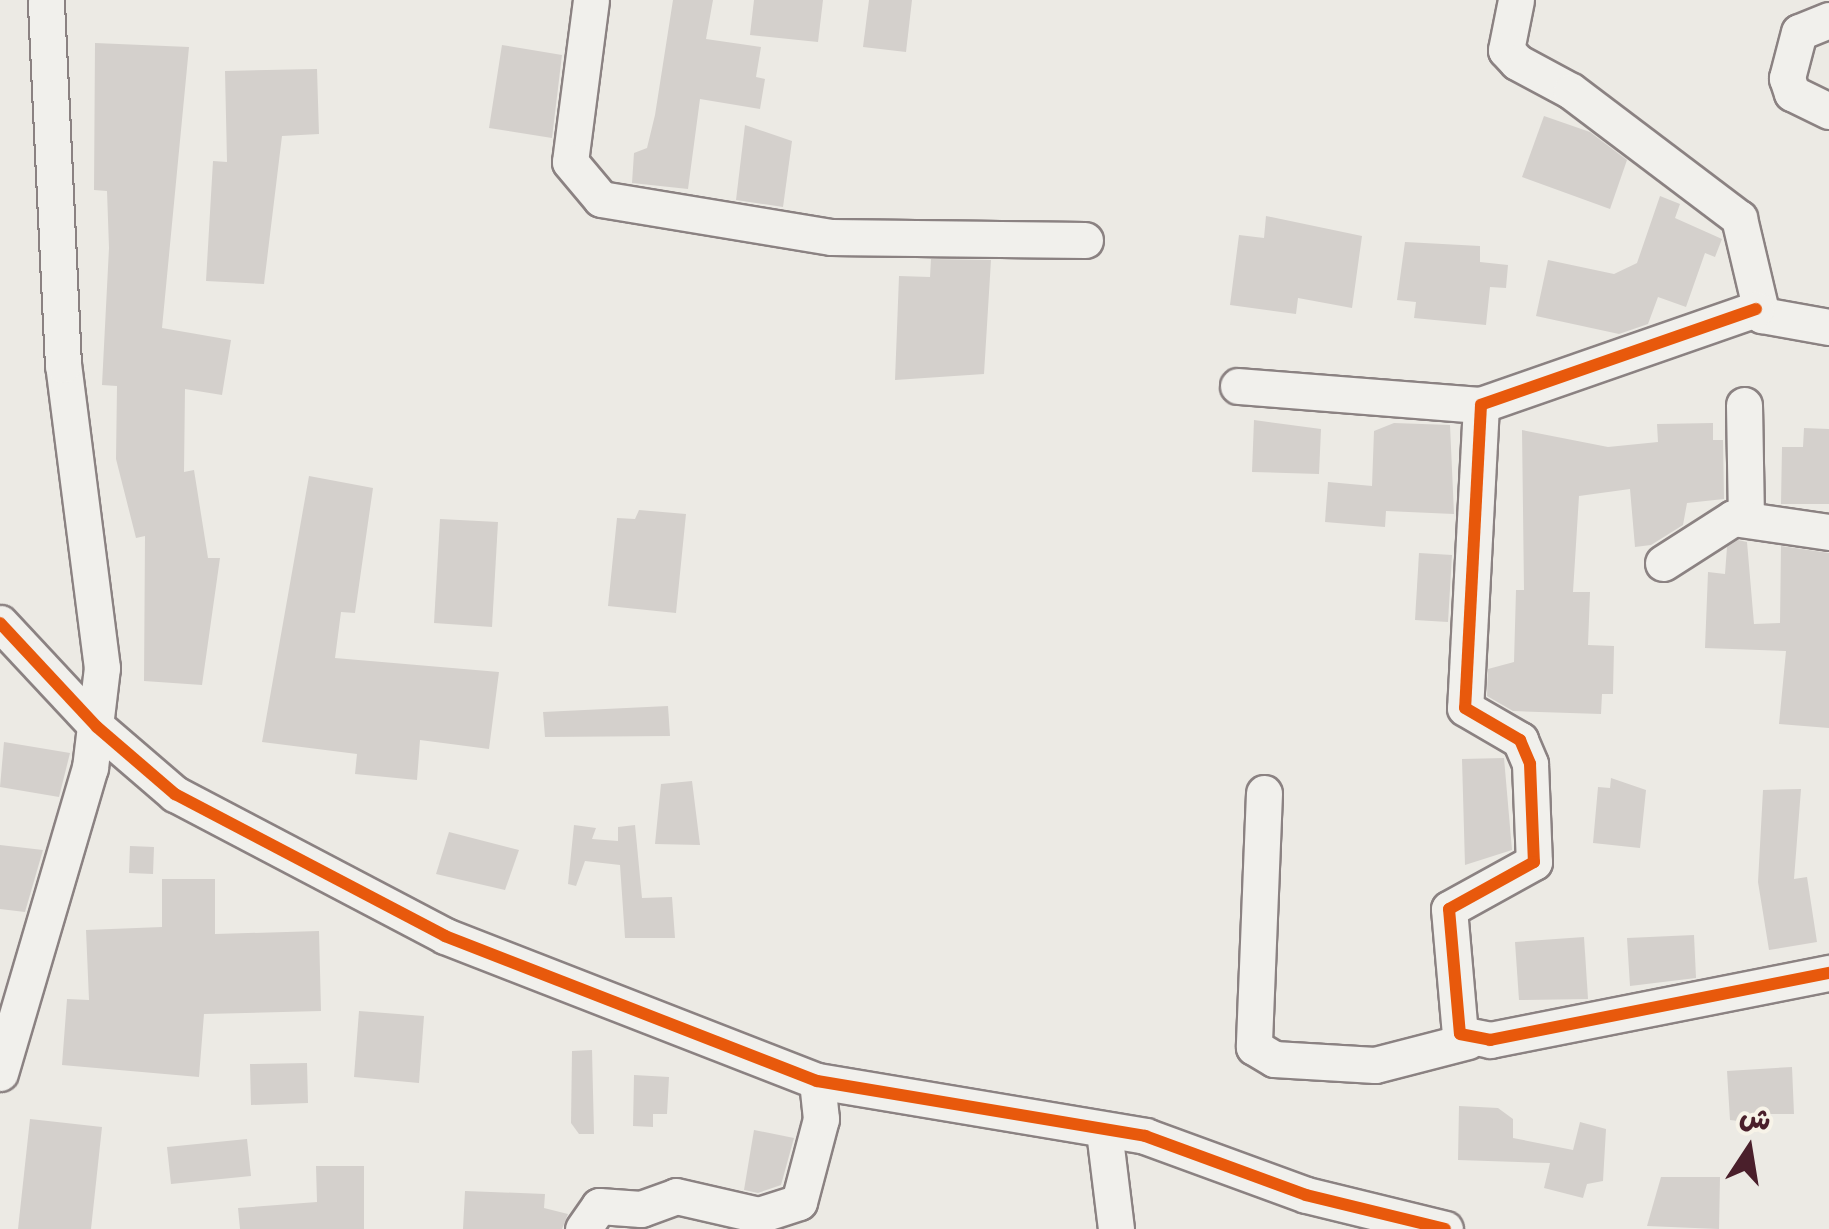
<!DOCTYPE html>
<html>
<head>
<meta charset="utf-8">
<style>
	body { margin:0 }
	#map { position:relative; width:1829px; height:1229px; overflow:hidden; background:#eceae4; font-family:"Balsamiq Sans","Playpen Sans Arabic",sans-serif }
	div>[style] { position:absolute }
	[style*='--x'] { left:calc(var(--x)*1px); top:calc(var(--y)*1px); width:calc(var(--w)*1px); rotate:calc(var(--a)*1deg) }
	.building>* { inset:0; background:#d4d0cc }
	.roads { filter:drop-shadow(2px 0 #8b8282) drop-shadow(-2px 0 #8b8282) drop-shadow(0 2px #8b8282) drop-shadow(0 -2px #8b8282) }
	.minor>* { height:35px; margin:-17.5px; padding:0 17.5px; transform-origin:17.5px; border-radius:17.5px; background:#f1f0ec }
	.cycleway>* { height:12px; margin:-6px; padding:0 6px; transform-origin:6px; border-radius:6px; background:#e8590c }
	span { translate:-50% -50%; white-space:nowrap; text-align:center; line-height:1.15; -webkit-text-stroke:8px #f7f3e8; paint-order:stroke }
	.north { position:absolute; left:1699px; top:1099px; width:100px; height:100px; -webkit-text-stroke:8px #f7f3e8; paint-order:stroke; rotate:12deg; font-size:28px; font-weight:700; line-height:40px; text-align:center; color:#4a1f2b }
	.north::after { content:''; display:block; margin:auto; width:35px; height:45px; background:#4a1f2b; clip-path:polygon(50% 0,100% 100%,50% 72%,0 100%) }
</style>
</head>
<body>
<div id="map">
	<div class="building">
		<i style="clip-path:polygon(673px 0,713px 0,706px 39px,761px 47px,756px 77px,765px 79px,760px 109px,700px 99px,688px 189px,632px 183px,634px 153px,647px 148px,655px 115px)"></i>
		<i style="clip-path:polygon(754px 0,823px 0,818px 42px,750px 35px)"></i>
		<i style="clip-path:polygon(869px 0,912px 0,906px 52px,863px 47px)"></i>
		<i style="clip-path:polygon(95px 43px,189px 47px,162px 328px,231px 340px,222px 395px,185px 389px,184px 472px,194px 470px,208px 558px,220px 558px,202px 685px,144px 681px,145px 536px,136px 538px,116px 459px,117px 386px,102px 385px,109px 248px,107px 191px,94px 190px)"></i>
		<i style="clip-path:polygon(502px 45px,562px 55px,552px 138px,489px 128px)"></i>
		<i style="clip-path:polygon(317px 69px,319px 134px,282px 136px,264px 284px,206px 281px,213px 161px,227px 162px,225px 71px)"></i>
		<i style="clip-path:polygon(1544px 116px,1590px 132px,1627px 160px,1610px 209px,1522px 177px)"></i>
		<i style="clip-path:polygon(745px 125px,792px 141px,783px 207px,736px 200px)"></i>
		<i style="clip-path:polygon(1660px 196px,1680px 204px,1675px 218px,1722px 239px,1715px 257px,1705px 253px,1686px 307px,1658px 297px,1648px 324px,1619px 334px,1536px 316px,1548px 260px,1614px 274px,1637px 263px)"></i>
		<i style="clip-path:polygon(1266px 216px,1362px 236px,1352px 308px,1298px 298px,1296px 314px,1230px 305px,1239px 235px,1264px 238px)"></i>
		<i style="clip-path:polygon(1405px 242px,1480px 246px,1480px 262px,1508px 265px,1506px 288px,1490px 287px,1486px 325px,1414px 318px,1416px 302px,1397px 300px)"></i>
		<i style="clip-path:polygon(931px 259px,991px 260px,984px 374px,895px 380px,899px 276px,930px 277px)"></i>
		<i style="clip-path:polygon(1254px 420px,1321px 429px,1319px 474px,1252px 472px)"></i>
		<i style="clip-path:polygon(1394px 423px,1450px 425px,1454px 514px,1386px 511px,1385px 527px,1325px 522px,1328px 482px,1372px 486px,1374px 431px)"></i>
		<i style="clip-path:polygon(1713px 423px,1713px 440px,1723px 440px,1724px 499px,1687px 503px,1683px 525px,1651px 545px,1635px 547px,1630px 489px,1579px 496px,1573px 592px,1590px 592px,1588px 645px,1614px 646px,1613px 694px,1602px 694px,1601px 714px,1513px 711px,1487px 696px,1488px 669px,1514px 662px,1516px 590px,1524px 590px,1522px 430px,1608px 447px,1658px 442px,1657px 424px)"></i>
		<i style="clip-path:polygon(1804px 428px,1829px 429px,1829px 504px,1781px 504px,1782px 447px,1803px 447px)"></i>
		<i style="clip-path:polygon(309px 476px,373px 488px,355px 613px,341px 612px,335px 658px,499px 672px,489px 749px,420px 740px,417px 780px,355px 774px,357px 754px,262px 742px)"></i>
		<i style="clip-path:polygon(639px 510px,686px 514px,676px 613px,608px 606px,617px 518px,635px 519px)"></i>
		<i style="clip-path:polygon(440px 519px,498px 522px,492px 627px,434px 623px)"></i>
		<i style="clip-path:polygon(1738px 540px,1747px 542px,1754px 624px,1780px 623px,1781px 546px,1829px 553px,1829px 728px,1779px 724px,1786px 651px,1705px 648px,1708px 572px,1725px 574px,1727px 547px)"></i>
		<i style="clip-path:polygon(1419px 553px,1452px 555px,1448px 622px,1415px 620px)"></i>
		<i style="clip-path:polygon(668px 706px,670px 736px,545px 737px,543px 712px)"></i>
		<i style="clip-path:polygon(4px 742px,70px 753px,59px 797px,0 787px)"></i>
		<i style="clip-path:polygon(1504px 758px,1512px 850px,1465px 865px,1462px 759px)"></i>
		<i style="clip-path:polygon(1611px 778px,1646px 790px,1640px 848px,1593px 843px,1598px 787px,1610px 788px)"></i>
		<i style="clip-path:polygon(692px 781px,700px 845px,655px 844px,661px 784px)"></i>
		<i style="clip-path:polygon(1801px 789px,1794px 879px,1807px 877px,1817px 942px,1769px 950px,1758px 882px,1763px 790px)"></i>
		<i style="clip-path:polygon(574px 825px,596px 828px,592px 839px,618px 841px,618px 827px,635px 825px,642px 898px,672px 897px,675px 938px,625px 938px,620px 865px,585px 861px,576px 886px,568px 884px)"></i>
		<i style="clip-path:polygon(449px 832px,519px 850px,505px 890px,436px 874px)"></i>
		<i style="clip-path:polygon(0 845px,43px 850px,25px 912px,0 909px)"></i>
		<i style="clip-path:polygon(130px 846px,154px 847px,153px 874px,129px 873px)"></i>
		<i style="clip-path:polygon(162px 879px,215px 879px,215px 934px,319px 931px,321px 1011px,204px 1014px,199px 1077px,62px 1065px,67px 999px,89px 1000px,86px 930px,162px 927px)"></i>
		<i style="clip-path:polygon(1694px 935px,1696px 978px,1630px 986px,1627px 938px)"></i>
		<i style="clip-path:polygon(1584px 937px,1588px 999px,1519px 1000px,1515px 942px)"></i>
		<i style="clip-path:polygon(359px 1011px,424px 1016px,419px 1083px,354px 1077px)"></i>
		<i style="clip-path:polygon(592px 1050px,594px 1134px,579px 1134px,571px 1123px,572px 1051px)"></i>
		<i style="clip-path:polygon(307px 1063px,308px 1103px,251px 1105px,250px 1064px)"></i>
		<i style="clip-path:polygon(1792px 1067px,1794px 1114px,1764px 1114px,1764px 1124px,1730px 1120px,1727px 1071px)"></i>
		<i style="clip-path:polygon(634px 1075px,669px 1077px,667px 1114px,653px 1114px,653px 1127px,633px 1126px)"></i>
		<i style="clip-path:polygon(1459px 1106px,1498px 1108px,1513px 1119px,1513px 1138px,1573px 1150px,1580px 1122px,1606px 1129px,1603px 1181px,1587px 1184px,1583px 1198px,1544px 1188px,1550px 1163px,1458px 1160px)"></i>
		<i style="clip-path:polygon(30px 1119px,102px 1127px,91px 1229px,18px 1229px)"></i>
		<i style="clip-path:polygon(754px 1130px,794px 1138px,781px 1185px,758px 1193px,744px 1190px)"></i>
		<i style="clip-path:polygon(247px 1139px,251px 1176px,171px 1184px,167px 1147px)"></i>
		<i style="clip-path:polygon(316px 1166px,364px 1166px,364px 1229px,240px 1229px,238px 1208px,317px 1202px)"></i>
		<i style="clip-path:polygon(1661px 1177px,1720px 1177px,1719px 1229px,1647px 1226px)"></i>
		<i style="clip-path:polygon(465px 1191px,545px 1194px,544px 1208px,568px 1214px,562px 1229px,463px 1229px)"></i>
	</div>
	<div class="roads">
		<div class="minor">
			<i style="--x:591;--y:0;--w:163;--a:97.4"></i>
			<i style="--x:570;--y:162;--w:48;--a:50"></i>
			<i style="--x:601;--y:199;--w:233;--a:9.4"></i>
			<i style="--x:831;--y:237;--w:254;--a:0.7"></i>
			<i style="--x:1516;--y:0;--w:51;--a:101.3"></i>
			<i style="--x:1506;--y:50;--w:16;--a:47"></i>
			<i style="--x:1517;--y:62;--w:61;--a:28.2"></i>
			<i style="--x:1571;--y:91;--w:211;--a:37.1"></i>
			<i style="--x:1739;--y:218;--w:100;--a:76.7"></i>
			<i style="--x:1762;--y:315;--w:68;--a:10.2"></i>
			<i style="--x:1829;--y:20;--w:32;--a:158"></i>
			<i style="--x:1799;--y:32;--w:48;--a:104.6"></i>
			<i style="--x:1787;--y:78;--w:16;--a:72"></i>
			<i style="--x:1792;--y:93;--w:41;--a:25.9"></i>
			<i style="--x:1756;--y:309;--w:291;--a:160.8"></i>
			<i style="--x:1481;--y:405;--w:303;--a:93"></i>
			<i style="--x:1465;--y:708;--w:64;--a:30.2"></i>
			<i style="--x:1520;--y:740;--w:26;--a:67"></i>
			<i style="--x:1530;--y:764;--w:98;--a:87.7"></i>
			<i style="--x:1534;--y:862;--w:97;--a:151.1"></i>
			<i style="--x:1449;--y:909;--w:125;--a:85"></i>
			<i style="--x:1460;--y:1034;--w:31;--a:11"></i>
			<i style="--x:1490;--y:1040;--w:346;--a:-11.2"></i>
			<i style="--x:1238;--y:386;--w:244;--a:4.5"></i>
			<i style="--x:1744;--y:405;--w:112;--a:89"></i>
			<i style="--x:1663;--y:563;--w:83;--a:-32.7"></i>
			<i style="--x:1733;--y:518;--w:97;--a:8.3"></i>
			<i style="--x:0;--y:623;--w:142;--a:47"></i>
			<i style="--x:97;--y:727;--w:103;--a:40.7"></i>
			<i style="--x:175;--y:794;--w:305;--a:27.7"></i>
			<i style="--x:445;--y:936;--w:399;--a:21.3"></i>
			<i style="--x:817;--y:1081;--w:333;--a:9.5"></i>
			<i style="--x:1145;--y:1136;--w:171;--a:20.1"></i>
			<i style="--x:1306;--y:1195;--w:143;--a:13.7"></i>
			<i style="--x:1264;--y:793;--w:254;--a:92.3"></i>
			<i style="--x:1254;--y:1047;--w:23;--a:31"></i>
			<i style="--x:1274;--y:1059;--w:101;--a:3.4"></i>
			<i style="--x:1375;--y:1065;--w:96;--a:-14.5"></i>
			<i style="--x:0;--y:1073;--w:318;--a:-73.6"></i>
			<i style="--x:90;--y:768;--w:101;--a:-83.2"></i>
			<i style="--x:102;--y:668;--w:305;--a:-97.3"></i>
			<i style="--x:63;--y:365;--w:365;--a:-92.7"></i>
			<i style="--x:1104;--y:1131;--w:99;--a:83"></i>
			<i style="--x:583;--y:1229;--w:28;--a:-55"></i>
			<i style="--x:599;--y:1206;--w:42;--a:4.1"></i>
			<i style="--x:641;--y:1209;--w:37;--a:-20"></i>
			<i style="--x:676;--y:1196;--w:85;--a:12.9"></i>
			<i style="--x:759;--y:1215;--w:42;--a:-18"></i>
			<i style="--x:799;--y:1202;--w:86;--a:-75.2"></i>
			<i style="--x:821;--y:1119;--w:38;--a:-96"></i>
		</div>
	</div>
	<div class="cycleway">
		<i style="--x:1756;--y:309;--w:291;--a:160.8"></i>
		<i style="--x:1481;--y:405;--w:303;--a:93"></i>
		<i style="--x:1465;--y:708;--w:64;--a:30.2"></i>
		<i style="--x:1520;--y:740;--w:26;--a:67"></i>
		<i style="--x:1530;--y:764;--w:98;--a:87.7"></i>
		<i style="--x:1534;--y:862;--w:97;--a:151.1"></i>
		<i style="--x:1449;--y:909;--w:125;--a:85"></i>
		<i style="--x:1460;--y:1034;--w:31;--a:11"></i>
		<i style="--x:1490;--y:1040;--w:346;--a:-11.2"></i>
		<i style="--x:0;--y:623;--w:142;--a:47"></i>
		<i style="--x:97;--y:727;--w:103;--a:40.7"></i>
		<i style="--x:175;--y:794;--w:305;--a:27.7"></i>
		<i style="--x:445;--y:936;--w:399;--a:21.3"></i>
		<i style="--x:817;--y:1081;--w:333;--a:9.5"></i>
		<i style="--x:1145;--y:1136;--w:171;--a:20.1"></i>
		<i style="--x:1306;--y:1195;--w:143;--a:13.7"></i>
	</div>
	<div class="north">ش</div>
</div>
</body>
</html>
